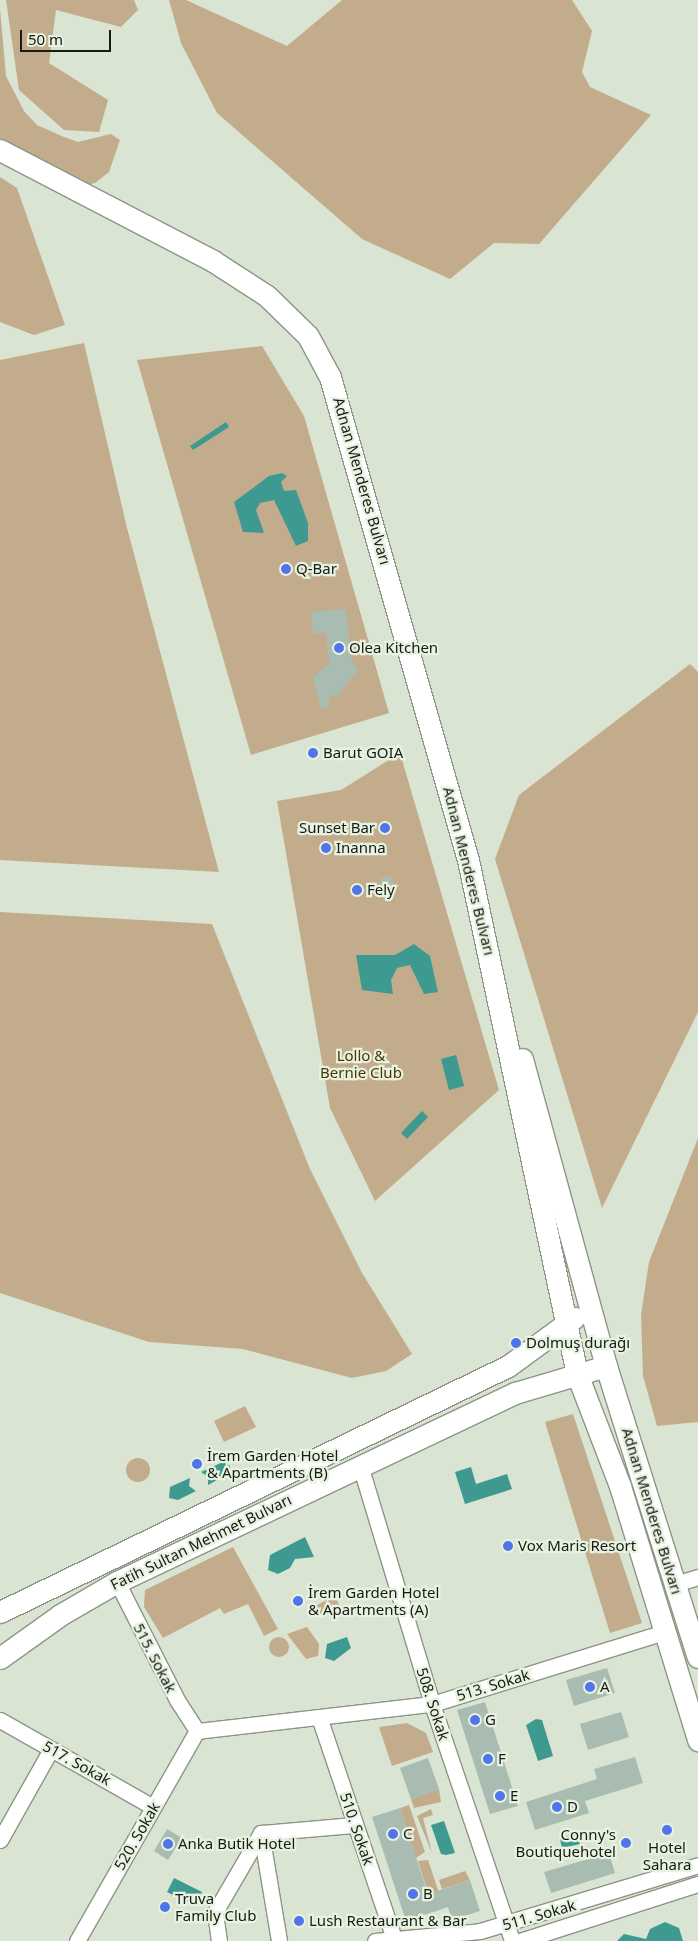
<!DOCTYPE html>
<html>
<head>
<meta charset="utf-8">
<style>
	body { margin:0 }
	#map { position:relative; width:698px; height:1941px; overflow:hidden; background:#dae4d3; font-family:"Noto Sans",sans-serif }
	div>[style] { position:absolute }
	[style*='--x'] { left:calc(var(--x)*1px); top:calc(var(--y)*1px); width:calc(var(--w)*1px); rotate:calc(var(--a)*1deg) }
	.green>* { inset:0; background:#c2ac8b }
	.round { border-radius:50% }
	.water>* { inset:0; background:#3e9990 }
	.building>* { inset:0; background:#a9bcb1 }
	.roads { filter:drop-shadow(1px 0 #8c9585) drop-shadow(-1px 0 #8c9585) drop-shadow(0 1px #8c9585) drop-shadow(0 -1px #8c9585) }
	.minor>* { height:15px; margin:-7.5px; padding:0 7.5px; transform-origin:7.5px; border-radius:7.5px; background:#fff }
	.secondary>* { height:21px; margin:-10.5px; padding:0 10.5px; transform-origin:10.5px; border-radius:10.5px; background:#fff }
	.dots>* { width:14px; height:14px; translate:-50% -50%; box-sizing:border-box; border:2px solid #e7f2e1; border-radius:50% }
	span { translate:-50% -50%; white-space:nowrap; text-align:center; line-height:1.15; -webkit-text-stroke:4.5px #e7f2e1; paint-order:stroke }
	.street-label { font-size:15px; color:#171b15 }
	.poi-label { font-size:15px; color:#171b15 }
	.left { translate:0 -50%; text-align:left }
	.right { translate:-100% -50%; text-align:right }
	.park-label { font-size:15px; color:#4e3504 }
	.scale { position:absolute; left:20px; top:30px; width:91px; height:22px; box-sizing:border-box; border:2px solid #171b15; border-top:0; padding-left:6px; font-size:15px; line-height:18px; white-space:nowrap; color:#171b15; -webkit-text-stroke:4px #e7f2e1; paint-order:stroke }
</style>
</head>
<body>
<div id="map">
	<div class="green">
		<i style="clip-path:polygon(6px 0,134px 0,138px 10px,121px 27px,56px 10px,49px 63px,108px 100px,99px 132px,64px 130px,19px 90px)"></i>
		<i style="clip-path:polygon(169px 0,186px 0,287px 46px,342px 0,572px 0,592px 31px,582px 72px,590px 87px,651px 115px,539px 244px,494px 243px,450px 279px,362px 239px,217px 113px,181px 43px)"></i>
		<i style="clip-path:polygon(0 9px,6px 76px,24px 111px,37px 125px,64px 137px,78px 142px,111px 134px,120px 140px,109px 172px,95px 183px,81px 186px,0 143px)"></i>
		<i style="clip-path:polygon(0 177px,17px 188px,65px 325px,34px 335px,0 322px)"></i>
		<i style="clip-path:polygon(84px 343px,127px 528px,219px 872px,0 860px,0 360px)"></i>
		<i style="clip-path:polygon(262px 346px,304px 416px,389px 713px,251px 755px,137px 360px)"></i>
		<i style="clip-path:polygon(690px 664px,698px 672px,698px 1012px,602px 1208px,495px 859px,519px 795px)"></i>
		<i style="clip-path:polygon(400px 753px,499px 1090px,375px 1201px,330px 1108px,277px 801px,341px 790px)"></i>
		<i style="clip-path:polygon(0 912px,212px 924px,310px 1169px,362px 1273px,412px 1354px,386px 1371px,352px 1378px,243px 1349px,149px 1342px,0 1293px)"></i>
		<i style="clip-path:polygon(698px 1138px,698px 1422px,657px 1426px,643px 1376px,641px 1315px,649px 1262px)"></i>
		<i style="clip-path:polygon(245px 1406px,256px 1427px,224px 1442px,214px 1421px)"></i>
		<i style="clip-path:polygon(573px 1414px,642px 1623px,610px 1633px,545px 1422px)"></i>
		<i class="round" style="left:126px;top:1458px;width:24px;height:24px"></i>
		<i style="clip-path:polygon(233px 1547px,278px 1629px,264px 1636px,248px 1604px,224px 1614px,220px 1608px,163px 1638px,144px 1607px,145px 1590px)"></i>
		<i style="clip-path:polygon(335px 1596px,340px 1607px,318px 1617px,313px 1607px)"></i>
		<i style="clip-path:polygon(307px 1627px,319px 1644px,318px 1656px,306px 1659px,287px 1634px)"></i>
		<i class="round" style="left:269px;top:1637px;width:20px;height:20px"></i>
		<i style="clip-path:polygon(407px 1723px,426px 1733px,433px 1752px,392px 1766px,379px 1727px)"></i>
		<i style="clip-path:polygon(439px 1789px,441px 1802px,414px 1808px,411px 1799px)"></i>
		<i style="clip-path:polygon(409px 1805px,425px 1852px,416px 1858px,400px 1808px)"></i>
		<i style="clip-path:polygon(431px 1809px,433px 1815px,423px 1818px,432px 1853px,417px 1816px)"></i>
		<i style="clip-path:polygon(428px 1860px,444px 1908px,434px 1912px,418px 1861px)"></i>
		<i style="clip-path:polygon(465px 1871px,470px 1880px,442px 1889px,439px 1880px)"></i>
	</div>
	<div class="water">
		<i style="clip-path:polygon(226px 422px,229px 427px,193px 450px,190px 446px)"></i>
		<i style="clip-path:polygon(282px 473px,287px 476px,281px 482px,284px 491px,296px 490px,308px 523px,308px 541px,296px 546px,274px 500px,260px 503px,256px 510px,264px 533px,243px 532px,234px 502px,269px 476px)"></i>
		<i style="clip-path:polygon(414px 944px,430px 956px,438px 992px,424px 994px,410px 965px,397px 968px,391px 980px,393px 994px,362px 990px,356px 955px,395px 955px)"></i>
		<i style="clip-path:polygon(456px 1055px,464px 1086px,449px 1090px,441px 1059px)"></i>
		<i style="clip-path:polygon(422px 1111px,428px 1117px,407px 1139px,401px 1133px)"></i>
		<i style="clip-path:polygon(223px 1462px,230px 1466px,230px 1473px,208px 1485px,208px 1477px,201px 1472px)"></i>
		<i style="clip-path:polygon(471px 1467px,476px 1484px,507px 1474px,512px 1489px,465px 1504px,455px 1472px)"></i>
		<i style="clip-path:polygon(190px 1478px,189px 1486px,196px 1491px,178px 1500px,169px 1498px,170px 1487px)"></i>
		<i style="clip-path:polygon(305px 1537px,314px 1557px,295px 1559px,290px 1568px,278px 1574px,268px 1570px,270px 1555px)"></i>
		<i style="clip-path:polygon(347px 1637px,351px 1648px,334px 1661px,325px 1658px,327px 1644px)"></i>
		<i style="clip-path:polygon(536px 1719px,542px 1720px,553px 1756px,538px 1761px,526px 1725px)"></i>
		<i style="clip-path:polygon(444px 1821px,455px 1853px,446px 1855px,441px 1854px,431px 1825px)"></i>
		<i style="clip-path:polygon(573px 1834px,580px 1837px,580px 1844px,562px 1848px,560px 1839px)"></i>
		<i style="clip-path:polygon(174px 1878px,202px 1892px,195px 1906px,167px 1892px)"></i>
		<i style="clip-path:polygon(665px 1922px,679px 1928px,683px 1941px,617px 1941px,624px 1934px,646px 1939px,650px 1929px)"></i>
	</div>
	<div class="building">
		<i style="clip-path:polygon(346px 609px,352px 663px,359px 669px,338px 695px,328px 696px,330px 706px,321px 708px,313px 678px,329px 664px,326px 633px,313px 634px,311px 612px)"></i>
		<i style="clip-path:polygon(391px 876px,395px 888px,383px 891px,379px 879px)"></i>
		<i style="clip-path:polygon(607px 1668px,615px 1693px,574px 1706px,566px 1680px)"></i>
		<i style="clip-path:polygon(485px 1702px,518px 1806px,490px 1814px,457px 1710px)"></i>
		<i style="clip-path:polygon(621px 1712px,629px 1737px,588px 1750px,580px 1724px)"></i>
		<i style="clip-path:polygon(635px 1757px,643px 1783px,585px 1801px,589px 1813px,535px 1830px,526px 1802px,597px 1779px,594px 1769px)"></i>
		<i style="clip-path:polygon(428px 1758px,439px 1789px,411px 1799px,400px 1768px)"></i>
		<i style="clip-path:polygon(400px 1808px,428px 1894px,470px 1880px,480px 1911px,452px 1920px,448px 1907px,406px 1921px,372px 1817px)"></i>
		<i style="clip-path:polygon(167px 1829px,182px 1838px,168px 1860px,154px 1851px)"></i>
		<i style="clip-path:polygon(609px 1853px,615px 1873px,551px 1893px,544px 1872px)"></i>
	</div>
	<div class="roads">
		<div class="minor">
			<i style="--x:360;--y:1465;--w:250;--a:73.2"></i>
			<i style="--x:432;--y:1704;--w:250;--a:71.3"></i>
			<i style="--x:117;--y:1582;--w:132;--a:63"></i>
			<i style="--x:177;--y:1700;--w:37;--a:57"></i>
			<i style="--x:675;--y:1584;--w:24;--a:-17"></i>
			<i style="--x:319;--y:1717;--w:237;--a:71.3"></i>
			<i style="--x:0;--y:1720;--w:176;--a:29.6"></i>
			<i style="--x:197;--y:1731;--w:237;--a:-6.6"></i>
			<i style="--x:432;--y:1704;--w:243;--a:-17.2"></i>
			<i style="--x:261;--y:1833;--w:109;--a:80.5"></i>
			<i style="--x:0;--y:1840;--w:104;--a:-60.7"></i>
			<i style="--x:77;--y:1941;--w:242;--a:-60.3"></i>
			<i style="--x:219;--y:1941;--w:29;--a:-98"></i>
			<i style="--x:215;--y:1912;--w:91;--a:-59.8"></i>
			<i style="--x:261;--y:1833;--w:94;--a:-4.9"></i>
			<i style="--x:375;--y:1941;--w:105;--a:-5.4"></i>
			<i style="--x:480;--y:1931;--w:228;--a:-16.8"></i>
			<i style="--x:520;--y:1941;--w:187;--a:-17.8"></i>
		</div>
		<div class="secondary">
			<i style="--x:0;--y:150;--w:240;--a:27.5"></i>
			<i style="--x:213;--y:261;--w:64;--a:32.9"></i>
			<i style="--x:267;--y:296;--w:57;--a:44.3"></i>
			<i style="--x:308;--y:336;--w:47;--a:61.8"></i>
			<i style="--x:330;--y:377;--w:502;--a:74.05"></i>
			<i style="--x:468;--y:860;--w:525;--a:78.03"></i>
			<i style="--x:577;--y:1374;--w:120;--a:69"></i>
			<i style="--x:620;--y:1486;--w:266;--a:72.9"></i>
			<i style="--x:522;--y:1059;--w:318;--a:74.7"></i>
			<i style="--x:606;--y:1366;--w:305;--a:72.5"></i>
			<i style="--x:0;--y:1612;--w:564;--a:-25.84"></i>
			<i style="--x:508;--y:1366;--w:82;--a:-36"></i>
			<i style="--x:0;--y:1658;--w:74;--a:-35.6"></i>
			<i style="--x:60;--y:1615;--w:66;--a:-30.1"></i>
			<i style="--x:117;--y:1582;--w:441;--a:-25.4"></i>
			<i style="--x:515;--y:1393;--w:95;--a:-16.5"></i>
		</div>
	</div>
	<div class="dots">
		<i style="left:286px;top:569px;background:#5174e8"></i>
		<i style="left:339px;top:648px;background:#5174e8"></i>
		<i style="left:313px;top:753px;background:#5174e8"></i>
		<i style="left:385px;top:828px;background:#5174e8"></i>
		<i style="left:326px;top:848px;background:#5174e8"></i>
		<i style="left:357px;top:890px;background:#5174e8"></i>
		<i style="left:516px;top:1343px;background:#5174e8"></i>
		<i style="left:197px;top:1464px;background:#5174e8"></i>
		<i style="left:508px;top:1546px;background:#5174e8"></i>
		<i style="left:298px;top:1601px;background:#5174e8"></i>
		<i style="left:590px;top:1687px;background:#5174e8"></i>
		<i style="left:475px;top:1720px;background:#5174e8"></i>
		<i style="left:488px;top:1759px;background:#5174e8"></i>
		<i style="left:500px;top:1796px;background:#5174e8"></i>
		<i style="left:557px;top:1807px;background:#5174e8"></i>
		<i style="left:667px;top:1830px;background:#5174e8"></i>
		<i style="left:393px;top:1834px;background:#5174e8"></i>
		<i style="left:626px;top:1843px;background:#5174e8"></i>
		<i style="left:168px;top:1844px;background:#5174e8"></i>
		<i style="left:413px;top:1894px;background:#5174e8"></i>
		<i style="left:165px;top:1907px;background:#5174e8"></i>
		<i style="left:299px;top:1921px;background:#5174e8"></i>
	</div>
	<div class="street-label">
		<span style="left:362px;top:481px;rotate:74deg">Adnan Menderes Bulvarı</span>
		<span style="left:469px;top:871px;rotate:76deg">Adnan Menderes Bulvarı</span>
		<span style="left:652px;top:1511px;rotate:73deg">Adnan Menderes Bulvarı</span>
		<span style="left:201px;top:1542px;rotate:-26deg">Fatih Sultan Mehmet Bulvarı</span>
		<span style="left:155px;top:1658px;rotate:63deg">515. Sokak</span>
		<span style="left:493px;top:1685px;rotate:-17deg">513. Sokak</span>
		<span style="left:433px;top:1704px;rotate:72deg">508. Sokak</span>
		<span style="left:77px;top:1763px;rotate:29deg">517. Sokak</span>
		<span style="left:357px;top:1829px;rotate:71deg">510. Sokak</span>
		<span style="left:137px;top:1836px;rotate:-60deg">520. Sokak</span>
		<span style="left:539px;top:1915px;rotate:-16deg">511. Sokak</span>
	</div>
	<div class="poi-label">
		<span class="left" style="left:296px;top:569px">Q-Bar</span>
		<span class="left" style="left:349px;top:648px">Olea Kitchen</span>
		<span class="left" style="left:323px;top:753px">Barut GOIA</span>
		<span class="right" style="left:375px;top:828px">Sunset Bar</span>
		<span class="left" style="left:336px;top:848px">Inanna</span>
		<span class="left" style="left:367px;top:890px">Fely</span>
		<span class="left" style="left:526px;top:1343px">Dolmuş durağı</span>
		<span class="left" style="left:207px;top:1464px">İrem Garden Hotel<br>&amp; Apartments (B)</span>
		<span class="left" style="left:518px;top:1546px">Vox Maris Resort</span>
		<span class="left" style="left:308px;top:1601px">İrem Garden Hotel<br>&amp; Apartments (A)</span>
		<span class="left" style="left:600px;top:1687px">A</span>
		<span class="left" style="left:485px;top:1720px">G</span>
		<span class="left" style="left:498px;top:1759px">F</span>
		<span class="left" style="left:510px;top:1796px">E</span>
		<span class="left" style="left:567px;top:1807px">D</span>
		<span class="left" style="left:403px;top:1834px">C</span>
		<span class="right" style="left:616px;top:1843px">Conny's<br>Boutiquehotel</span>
		<span class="left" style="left:178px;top:1844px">Anka Butik Hotel</span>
		<span style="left:667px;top:1856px">Hotel<br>Sahara</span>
		<span class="left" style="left:423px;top:1894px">B</span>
		<span class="left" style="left:175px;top:1907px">Truva<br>Family Club</span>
		<span class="left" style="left:309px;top:1921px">Lush Restaurant &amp; Bar</span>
	</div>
	<div class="park-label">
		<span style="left:361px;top:1064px">Lollo &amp;<br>Bernie Club</span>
	</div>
	<div class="scale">50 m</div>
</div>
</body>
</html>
